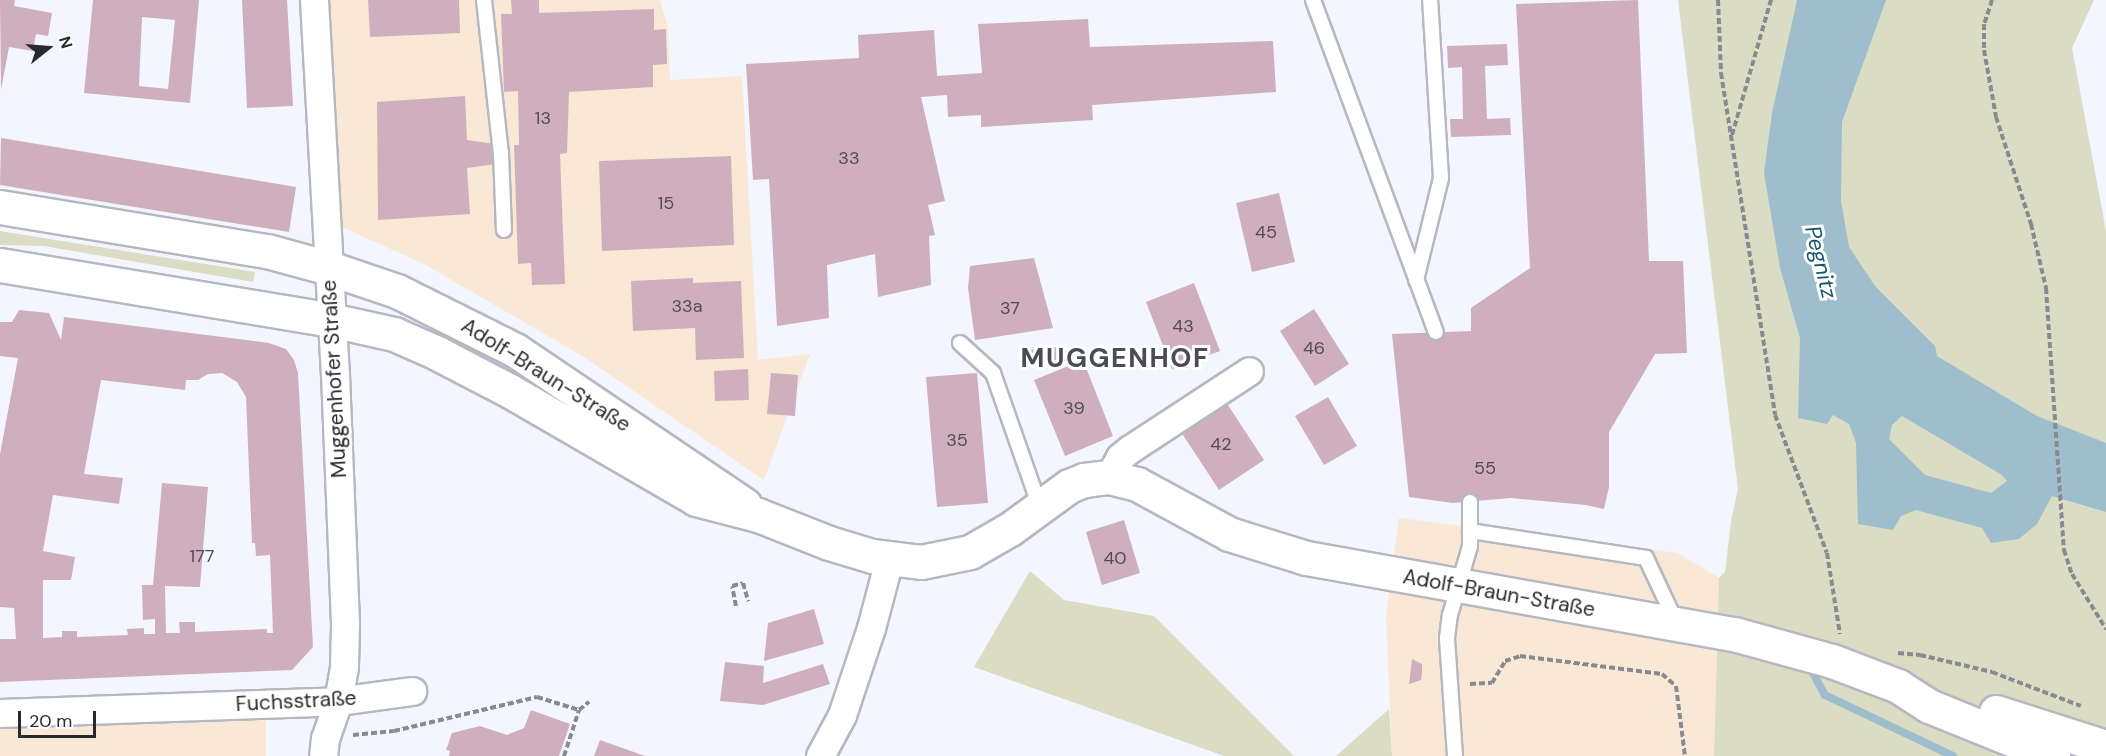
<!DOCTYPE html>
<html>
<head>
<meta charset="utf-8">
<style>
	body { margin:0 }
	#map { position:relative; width:2106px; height:756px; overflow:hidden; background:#f3f6fe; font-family:"DM Sans",sans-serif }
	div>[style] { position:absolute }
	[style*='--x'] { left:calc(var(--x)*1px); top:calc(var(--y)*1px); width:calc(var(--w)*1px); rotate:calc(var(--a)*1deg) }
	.industrial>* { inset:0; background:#fae8d7 }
	.green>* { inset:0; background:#dadcc3 }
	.water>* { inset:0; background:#9ebecd }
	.stream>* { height:8px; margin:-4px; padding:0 4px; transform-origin:4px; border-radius:4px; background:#9ebecd }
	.building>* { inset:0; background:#cfafbd }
	.path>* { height:4px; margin-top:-2px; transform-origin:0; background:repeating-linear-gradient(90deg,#888a90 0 6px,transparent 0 9px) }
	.roads { filter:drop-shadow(2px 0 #b5b8c1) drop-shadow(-2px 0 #b5b8c1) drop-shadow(0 2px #b5b8c1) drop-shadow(0 -2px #b5b8c1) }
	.service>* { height:14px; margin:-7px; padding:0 7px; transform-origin:7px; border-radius:7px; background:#fff }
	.minor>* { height:27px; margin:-13.5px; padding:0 13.5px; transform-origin:13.5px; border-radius:13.5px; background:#fff }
	.secondary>* { height:33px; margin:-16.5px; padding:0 16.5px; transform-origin:16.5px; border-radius:16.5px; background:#fff }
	span { translate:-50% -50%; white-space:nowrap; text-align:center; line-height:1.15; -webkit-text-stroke:6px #fff; paint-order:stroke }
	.number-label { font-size:18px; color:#524b52 }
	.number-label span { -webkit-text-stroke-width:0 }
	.street-label { font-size:21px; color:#292a2e }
	.water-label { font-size:22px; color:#18566c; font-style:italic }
	.district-label { font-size:27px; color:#4a4c55; font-weight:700; letter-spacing:1.5px }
	.north { position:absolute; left:18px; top:18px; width:60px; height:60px; -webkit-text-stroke:4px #fff; paint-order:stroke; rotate:73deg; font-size:16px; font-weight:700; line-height:24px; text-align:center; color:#292a2e }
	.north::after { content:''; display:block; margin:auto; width:21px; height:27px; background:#292a2e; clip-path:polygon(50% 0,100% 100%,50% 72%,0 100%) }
	.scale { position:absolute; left:18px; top:711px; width:78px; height:27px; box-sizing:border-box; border:3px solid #292a2e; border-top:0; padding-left:8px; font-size:18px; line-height:21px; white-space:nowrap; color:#292a2e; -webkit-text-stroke:4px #fff; paint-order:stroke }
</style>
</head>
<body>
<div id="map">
	<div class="industrial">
		<i style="clip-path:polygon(328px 0,660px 0,668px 28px,670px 80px,742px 76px,758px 360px,810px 354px,764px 480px,584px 357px,424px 264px,342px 227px,339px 211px)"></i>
		<i style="clip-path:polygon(1399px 518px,1678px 553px,1719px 578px,1714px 756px,1392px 756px,1386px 616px)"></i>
		<i style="clip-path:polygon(266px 720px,266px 756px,0 756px,0 729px)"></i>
	</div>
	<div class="green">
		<i style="clip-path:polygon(1678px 0,2094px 0,2072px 48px,2106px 231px,2106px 756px,1714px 756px,1719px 578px,1725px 572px,1731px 521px,1738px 489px)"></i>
		<i style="clip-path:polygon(0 231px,255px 272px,253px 282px,44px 246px,0 245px)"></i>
		<i style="clip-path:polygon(1030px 571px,1064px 600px,1154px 616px,1294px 756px,1224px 756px,974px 667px)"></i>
		<i style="clip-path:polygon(1389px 709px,1392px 756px,1336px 756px)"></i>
	</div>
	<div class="water">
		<i style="clip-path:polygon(evenodd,1797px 0,1886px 0,1842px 122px,1841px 201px,1849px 247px,1875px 286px,1935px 346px,1937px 356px,2037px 416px,2106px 443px,2106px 512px,2052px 496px,2037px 524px,2019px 539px,1991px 543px,1982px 528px,1916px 510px,1901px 516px,1893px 530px,1858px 524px,1856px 443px,1849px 424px,1833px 415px,1827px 424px,1798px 418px,1800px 338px,1780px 268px,1764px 173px,1772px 113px,1797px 0,1902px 416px,2002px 475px,2007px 481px,1991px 493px,1925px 475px,1889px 439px,1892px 425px,1902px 416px)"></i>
	</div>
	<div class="stream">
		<i style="--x:1812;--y:671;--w:27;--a:62"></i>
		<i style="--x:1825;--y:695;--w:142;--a:25.5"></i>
	</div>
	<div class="building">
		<i style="clip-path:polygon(0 0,15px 0,14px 6px,52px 13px,48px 36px,36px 34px,33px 51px,9px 47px,1px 90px)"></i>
		<i style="clip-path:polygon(evenodd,93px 0,199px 0,190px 103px,84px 93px,93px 0,142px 17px,175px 20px,168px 89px,139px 86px,142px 17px)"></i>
		<i style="clip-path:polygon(242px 0,287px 0,293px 106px,247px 108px)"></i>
		<i style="clip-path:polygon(368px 0,459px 0,460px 33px,370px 37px)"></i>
		<i style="clip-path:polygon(511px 0,539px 0,539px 13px,654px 9px,654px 30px,666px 29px,667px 64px,653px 65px,653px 87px,569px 92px,567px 153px,560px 154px,565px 284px,532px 285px,531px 263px,518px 264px,514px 145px,519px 145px,518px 91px,504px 92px,501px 14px,512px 14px)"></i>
		<i style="clip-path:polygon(1638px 0,1649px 261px,1683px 261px,1687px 353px,1655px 354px,1609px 432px,1609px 487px,1604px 509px,1586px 505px,1511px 498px,1453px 503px,1409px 497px,1392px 334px,1471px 331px,1471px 308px,1530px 268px,1516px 4px)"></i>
		<i style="clip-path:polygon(1088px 19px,1090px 47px,1273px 41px,1276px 92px,1092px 105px,1093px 120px,981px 127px,981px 115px,948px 117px,947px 95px,921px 97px,945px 201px,928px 205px,935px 235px,929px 236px,931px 285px,878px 297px,875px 254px,827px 265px,829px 318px,777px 326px,769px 179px,753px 180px,746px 64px,859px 58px,858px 35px,934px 30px,937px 76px,982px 73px,978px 24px)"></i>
		<i style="clip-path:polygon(1507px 44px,1508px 65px,1485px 66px,1487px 119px,1510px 118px,1511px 135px,1451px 137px,1450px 119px,1463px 119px,1462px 67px,1448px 68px,1447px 46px)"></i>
		<i style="clip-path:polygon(465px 96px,467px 140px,495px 144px,496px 164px,467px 168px,470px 214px,378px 220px,377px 102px)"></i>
		<i style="clip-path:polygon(1px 138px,296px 187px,289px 232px,0 185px)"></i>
		<i style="clip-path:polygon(731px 156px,734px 245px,602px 251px,599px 161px)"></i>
		<i style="clip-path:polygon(1279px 193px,1295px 262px,1252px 272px,1236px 203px)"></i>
		<i style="clip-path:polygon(1034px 258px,1053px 328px,975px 340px,968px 288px,970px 266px)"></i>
		<i style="clip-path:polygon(693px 278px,693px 283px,741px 281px,744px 358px,696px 360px,695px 328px,633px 331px,631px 281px)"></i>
		<i style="clip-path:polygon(1194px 283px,1220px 351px,1172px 369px,1146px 302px)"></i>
		<i style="clip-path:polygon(1314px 309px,1349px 364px,1315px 386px,1280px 331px)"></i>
		<i style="clip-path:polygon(evenodd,19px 310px,49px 313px,61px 340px,64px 317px,269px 343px,286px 349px,294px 360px,298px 373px,313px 647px,292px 670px,0 682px,0 639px,16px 639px,14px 608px,0 607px,0 454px,18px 358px,0 356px,0 322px,12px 322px,19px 310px,222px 373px,237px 382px,246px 397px,252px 543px,255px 543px,256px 556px,270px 555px,273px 633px,267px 633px,267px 629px,195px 632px,195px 622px,179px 622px,180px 633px,166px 633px,165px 586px,200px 587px,208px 487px,162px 483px,153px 585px,142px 585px,143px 620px,155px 619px,155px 634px,144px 634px,144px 628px,127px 629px,128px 635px,77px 637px,77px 631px,62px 631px,62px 637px,43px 638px,43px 580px,71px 580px,75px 557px,43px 551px,53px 495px,119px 504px,123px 478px,84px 474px,101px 380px,185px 390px,186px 380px,198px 380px,208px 374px,222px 373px)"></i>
		<i style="clip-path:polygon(1057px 347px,1058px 360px,1023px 364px,1021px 351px)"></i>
		<i style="clip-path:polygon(1083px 360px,1113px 436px,1065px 456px,1034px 380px)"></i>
		<i style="clip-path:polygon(748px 369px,749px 400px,715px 401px,714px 371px)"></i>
		<i style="clip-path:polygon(771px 373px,798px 375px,795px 416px,767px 414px)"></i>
		<i style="clip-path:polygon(977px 373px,988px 503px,937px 507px,926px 377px)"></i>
		<i style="clip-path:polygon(1328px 397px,1357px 446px,1324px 465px,1295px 416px)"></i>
		<i style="clip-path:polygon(1224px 399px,1264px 460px,1219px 490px,1179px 429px)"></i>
		<i style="clip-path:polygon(1124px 520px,1140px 573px,1102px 585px,1086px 532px)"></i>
		<i style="clip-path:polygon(814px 609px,824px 644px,764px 661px,768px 623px)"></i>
		<i style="clip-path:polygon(1412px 659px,1422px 664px,1422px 672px,1421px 680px,1409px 684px)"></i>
		<i style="clip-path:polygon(725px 662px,764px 666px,763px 683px,823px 664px,830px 684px,763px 705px,720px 701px)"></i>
		<i style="clip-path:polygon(531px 710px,570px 724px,559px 756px,449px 756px,450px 751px,446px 750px,452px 733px,480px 726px,507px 735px,524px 728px)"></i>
		<i style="clip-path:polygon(600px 740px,645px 756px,594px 756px)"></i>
	</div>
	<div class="path">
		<i style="--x:1718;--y:0;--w:73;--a:87.6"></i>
		<i style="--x:1721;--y:73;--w:346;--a:81"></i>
		<i style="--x:1775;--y:415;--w:147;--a:69.4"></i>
		<i style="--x:1827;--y:553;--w:82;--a:80.9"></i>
		<i style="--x:1992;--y:0;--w:25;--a:108"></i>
		<i style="--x:1984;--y:24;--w:26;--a:90"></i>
		<i style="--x:1984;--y:50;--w:68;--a:79.8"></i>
		<i style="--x:1996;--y:117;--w:113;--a:71.9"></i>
		<i style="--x:2031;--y:224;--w:66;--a:76.8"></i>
		<i style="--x:2046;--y:288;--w:263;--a:86.1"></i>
		<i style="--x:2064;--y:550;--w:25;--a:72"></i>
		<i style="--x:2072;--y:574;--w:65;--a:58.3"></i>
		<i style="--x:1732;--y:135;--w:141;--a:-73.9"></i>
		<i style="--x:736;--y:606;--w:20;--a:-101"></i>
		<i style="--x:732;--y:586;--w:11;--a:-15"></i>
		<i style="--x:743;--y:583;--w:19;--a:74"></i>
		<i style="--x:1898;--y:653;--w:22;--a:5"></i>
		<i style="--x:1920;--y:655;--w:74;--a:13.3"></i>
		<i style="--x:1992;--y:672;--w:95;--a:20.9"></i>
		<i style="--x:1470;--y:684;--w:22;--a:-3"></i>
		<i style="--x:1492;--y:683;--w:26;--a:-59"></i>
		<i style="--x:1505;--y:661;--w:16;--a:-18"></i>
		<i style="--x:1520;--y:656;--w:143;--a:7.2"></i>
		<i style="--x:1662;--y:674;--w:18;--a:41"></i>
		<i style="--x:1676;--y:686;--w:71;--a:82.7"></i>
		<i style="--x:353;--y:735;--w:41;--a:-5.6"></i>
		<i style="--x:394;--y:731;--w:147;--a:-13.4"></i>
		<i style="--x:537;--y:697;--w:44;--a:17.2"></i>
		<i style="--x:579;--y:710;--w:13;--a:-39"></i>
		<i style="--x:564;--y:756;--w:48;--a:-71.9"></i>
	</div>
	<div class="roads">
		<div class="service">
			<i style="--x:484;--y:0;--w:154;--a:83.7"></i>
			<i style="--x:501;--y:153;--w:77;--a:87.8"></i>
			<i style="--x:1313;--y:0;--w:354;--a:69.7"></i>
			<i style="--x:1416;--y:280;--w:105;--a:-76.2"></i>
			<i style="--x:1441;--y:178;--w:178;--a:-93.5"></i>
			<i style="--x:960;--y:343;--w:45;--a:42.3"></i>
			<i style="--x:993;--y:373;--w:142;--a:70.7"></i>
			<i style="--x:1470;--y:531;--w:178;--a:8.7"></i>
			<i style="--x:1646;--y:558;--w:71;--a:64.9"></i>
			<i style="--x:1455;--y:756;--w:118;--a:-93.9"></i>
			<i style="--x:1447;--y:638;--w:23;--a:-83"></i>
			<i style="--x:1450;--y:615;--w:72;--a:-73.8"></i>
			<i style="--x:1470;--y:546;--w:44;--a:-90"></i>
		</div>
		<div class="minor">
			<i style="--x:314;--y:0;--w:375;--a:86.8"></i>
			<i style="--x:335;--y:374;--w:251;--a:87.7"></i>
			<i style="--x:345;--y:625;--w:42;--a:91.4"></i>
			<i style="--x:344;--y:667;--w:35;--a:100"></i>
			<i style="--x:338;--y:701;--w:39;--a:109"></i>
			<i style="--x:325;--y:738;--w:18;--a:96"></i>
			<i style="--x:1109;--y:477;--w:23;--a:-61"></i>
			<i style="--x:1120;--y:457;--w:13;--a:-39"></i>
			<i style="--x:1130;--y:449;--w:142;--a:-33.2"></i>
			<i style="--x:0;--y:713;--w:338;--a:-2"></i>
			<i style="--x:338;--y:701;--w:75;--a:-7.7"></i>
			<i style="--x:820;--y:756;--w:47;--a:-61.8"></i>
			<i style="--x:842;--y:715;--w:92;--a:-71.6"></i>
			<i style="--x:871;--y:628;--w:70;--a:-75.2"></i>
		</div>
		<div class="secondary">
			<i style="--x:0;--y:207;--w:271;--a:9.4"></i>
			<i style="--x:267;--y:251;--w:64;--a:15.3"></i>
			<i style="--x:329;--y:268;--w:72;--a:18.7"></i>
			<i style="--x:397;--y:291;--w:132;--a:26.6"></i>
			<i style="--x:515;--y:350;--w:277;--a:34"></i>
			<i style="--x:0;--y:265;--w:336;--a:9.4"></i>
			<i style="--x:331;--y:320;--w:65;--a:12.5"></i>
			<i style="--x:394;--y:334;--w:47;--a:23.8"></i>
			<i style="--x:437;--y:353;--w:82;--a:27.5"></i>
			<i style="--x:510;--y:391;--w:215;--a:30.1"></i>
			<i style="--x:696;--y:499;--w:64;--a:14.5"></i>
			<i style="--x:758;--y:515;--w:76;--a:21.5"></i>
			<i style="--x:829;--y:543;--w:45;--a:16.8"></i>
			<i style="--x:872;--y:556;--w:49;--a:7"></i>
			<i style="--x:921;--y:562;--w:50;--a:-11.5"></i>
			<i style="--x:970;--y:552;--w:46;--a:-29.9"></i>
			<i style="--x:1010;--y:529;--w:73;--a:-36.1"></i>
			<i style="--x:1069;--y:486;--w:16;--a:-22"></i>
			<i style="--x:1084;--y:480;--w:25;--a:-7"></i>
			<i style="--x:1109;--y:477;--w:29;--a:14"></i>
			<i style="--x:1137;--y:484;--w:105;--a:28.5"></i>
			<i style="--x:1229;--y:534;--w:81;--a:17.3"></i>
			<i style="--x:1306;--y:558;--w:435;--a:10.1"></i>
			<i style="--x:1734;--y:634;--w:102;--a:15.4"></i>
			<i style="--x:1832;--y:661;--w:71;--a:20.7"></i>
			<i style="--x:1898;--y:686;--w:37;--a:33"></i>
			<i style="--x:1929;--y:706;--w:134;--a:22"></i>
			<i style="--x:1996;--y:712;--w:115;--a:17.7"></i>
		</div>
	</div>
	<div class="number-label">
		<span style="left:543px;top:118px">13</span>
		<span style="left:849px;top:158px">33</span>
		<span style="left:666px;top:203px">15</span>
		<span style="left:1266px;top:232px">45</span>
		<span style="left:687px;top:306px">33a</span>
		<span style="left:1010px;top:308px">37</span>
		<span style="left:1183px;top:326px">43</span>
		<span style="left:1314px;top:348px">46</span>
		<span style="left:1074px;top:408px">39</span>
		<span style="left:957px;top:440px">35</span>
		<span style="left:1221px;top:444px">42</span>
		<span style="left:1485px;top:468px">55</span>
		<span style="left:202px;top:556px">177</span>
		<span style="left:1115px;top:558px">40</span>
	</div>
	<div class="street-label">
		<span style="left:546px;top:375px;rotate:32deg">Adolf-Braun-Straße</span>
		<span style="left:334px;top:379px;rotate:-93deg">Muggenhofer Straße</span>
		<span style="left:1499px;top:593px;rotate:10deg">Adolf-Braun-Straße</span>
		<span style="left:296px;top:701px;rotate:-3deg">Fuchsstraße</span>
	</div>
	<div class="water-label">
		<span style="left:1821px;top:262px;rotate:76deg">Pegnitz</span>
	</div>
	<div class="district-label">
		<span style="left:1115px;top:358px">MUGGENHOF</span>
	</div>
	<div class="north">N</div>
	<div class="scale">20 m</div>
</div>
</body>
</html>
